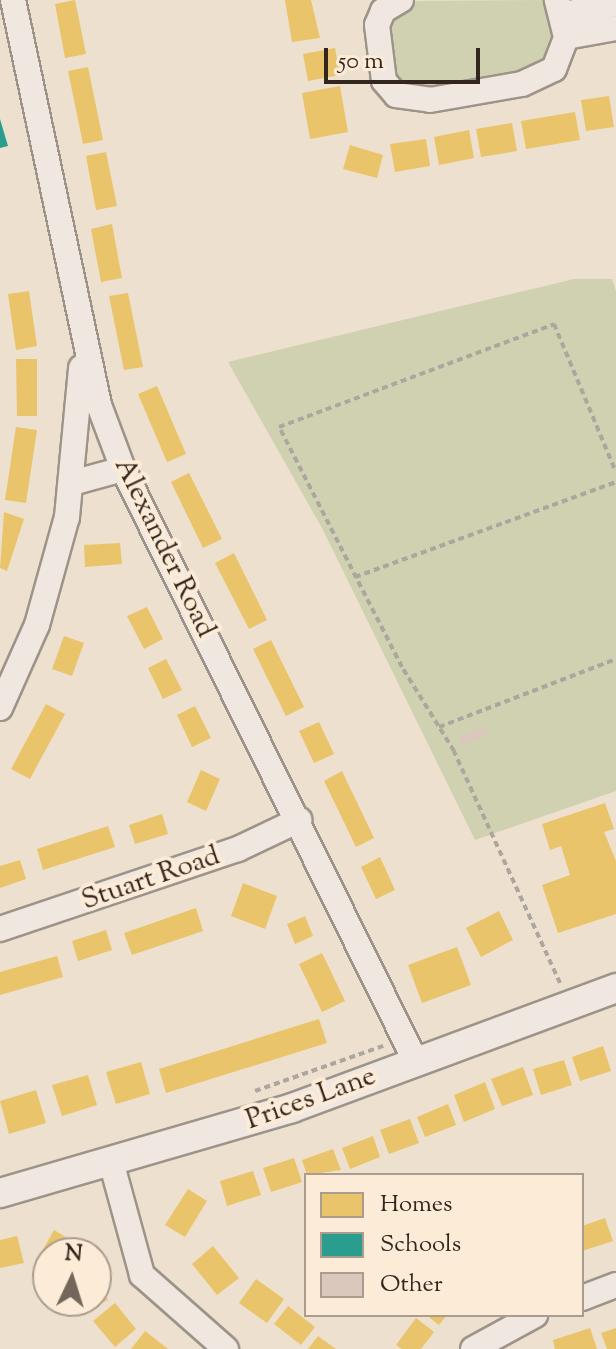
<!DOCTYPE html>
<html>
<head>
<meta charset="utf-8">
<style>
	body { margin:0 }
	#map { position:relative; width:616px; height:1349px; overflow:hidden; background:#ede0ce; font-family:"Sorts Mill Goudy",serif }
	div>[style] { position:absolute }
	[style*='--x'] { left:calc(var(--x)*1px); top:calc(var(--y)*1px); width:calc(var(--w)*1px); rotate:calc(var(--a)*1deg) }
	.green>* { inset:0; background:#d0d1b0 }
	.homes>* { inset:0; background:#e9c46a }
	.schools>* { inset:0; background:#2a9d8f }
	.building>* { inset:0; background:#d9c8bb }
	.path>* { height:4px; margin-top:-2px; transform-origin:0; background:repeating-linear-gradient(90deg,#aca69f 0 6px,transparent 0 10px) }
	.roads { filter:drop-shadow(2px 0 #9d9489) drop-shadow(-2px 0 #9d9489) drop-shadow(0 2px #9d9489) drop-shadow(0 -2px #9d9489) }
	.minor>* { height:24px; margin:-12px; padding:0 12px; transform-origin:12px; border-radius:12px; background:#f0e8e0 }
	.tertiary>* { height:28px; margin:-14px; padding:0 14px; transform-origin:14px; border-radius:14px; background:#f0e8e0 }
	span { translate:-50% -50%; white-space:nowrap; text-align:center; line-height:1.15; -webkit-text-stroke:8px #fcecd7; paint-order:stroke }
	.street-label { font-size:28px; color:#32261f }
	.legend { position:absolute; left:304px; top:1173px; width:280px; height:144px; box-sizing:border-box; background:#fcecd7; border:2px solid #ab9d8d; margin:0; padding:10px 14px; list-style:none; font-size:24px; color:#32261f }
	.legend li { display:flex; align-items:center; gap:16px; height:40px }
	.legend b { width:40px; border:2px solid #ab9d8d }
	.north { position:absolute; left:32px; top:1237px; width:80px; height:80px; box-sizing:border-box; background:#fcecd7; border:2px solid #ab9d8d; border-radius:50%; rotate:4deg; font-size:22px; font-weight:700; line-height:32px; text-align:center; color:#32261f }
	.north::after { content:''; display:block; margin:auto; width:28px; height:36px; background:#73675c; clip-path:polygon(50% 0,100% 100%,50% 72%,0 100%) }
	.scale { position:absolute; left:324px; top:48px; width:156px; height:36px; box-sizing:border-box; border:4px solid #32261f; border-top:0; padding-left:10px; font-size:24px; line-height:28px; white-space:nowrap; color:#32261f; -webkit-text-stroke:6px #fcecd7; paint-order:stroke }
</style>
</head>
<body>
<div id="map">
	<div class="green">
		<i style="clip-path:polygon(546px 0,554px 12px,553px 54px,534px 71px,433px 93px,395px 77px,388px 23px,413px 1px)"></i>
		<i style="clip-path:polygon(574px 279px,612px 279px,616px 291px,616px 791px,475px 840px,322px 528px,228px 362px)"></i>
	</div>
	<div class="homes">
		<i style="clip-path:polygon(75px 0,86px 54px,65px 58px,55px 4px)"></i>
		<i style="clip-path:polygon(285px 0,311px 0,320px 38px,292px 42px)"></i>
		<i style="clip-path:polygon(335px 48px,340px 75px,308px 81px,303px 54px)"></i>
		<i style="clip-path:polygon(88px 67px,103px 140px,83px 144px,68px 71px)"></i>
		<i style="clip-path:polygon(340px 86px,348px 132px,310px 139px,302px 93px)"></i>
		<i style="clip-path:polygon(609px 96px,614px 127px,586px 131px,581px 100px)"></i>
		<i style="clip-path:polygon(575px 112px,580px 140px,526px 149px,521px 121px)"></i>
		<i style="clip-path:polygon(512px 123px,517px 151px,481px 157px,476px 129px)"></i>
		<i style="clip-path:polygon(469px 130px,474px 158px,439px 165px,434px 137px)"></i>
		<i style="clip-path:polygon(426px 139px,430px 166px,395px 172px,390px 144px)"></i>
		<i style="clip-path:polygon(350px 145px,383px 155px,377px 178px,343px 169px)"></i>
		<i style="clip-path:polygon(106px 152px,117px 206px,96px 210px,86px 156px)"></i>
		<i style="clip-path:polygon(112px 224px,122px 278px,101px 282px,91px 229px)"></i>
		<i style="clip-path:polygon(29px 291px,37px 346px,16px 350px,8px 294px)"></i>
		<i style="clip-path:polygon(128px 293px,143px 367px,124px 370px,109px 296px)"></i>
		<i style="clip-path:polygon(16px 359px,37px 359px,37px 416px,17px 416px)"></i>
		<i style="clip-path:polygon(157px 386px,186px 454px,167px 462px,138px 394px)"></i>
		<i style="clip-path:polygon(16px 427px,37px 430px,26px 503px,5px 500px)"></i>
		<i style="clip-path:polygon(189px 473px,222px 539px,203px 548px,171px 482px)"></i>
		<i style="clip-path:polygon(4px 512px,24px 519px,7px 571px,0 568px)"></i>
		<i style="clip-path:polygon(120px 543px,122px 564px,85px 567px,84px 545px)"></i>
		<i style="clip-path:polygon(234px 553px,267px 620px,249px 629px,215px 563px)"></i>
		<i style="clip-path:polygon(147px 607px,163px 639px,144px 649px,127px 616px)"></i>
		<i style="clip-path:polygon(64px 636px,84px 643px,72px 676px,52px 669px)"></i>
		<i style="clip-path:polygon(271px 640px,304px 707px,286px 716px,253px 649px)"></i>
		<i style="clip-path:polygon(166px 659px,182px 690px,163px 699px,148px 668px)"></i>
		<i style="clip-path:polygon(46px 704px,65px 714px,30px 779px,11px 769px)"></i>
		<i style="clip-path:polygon(195px 706px,211px 738px,192px 747px,177px 715px)"></i>
		<i style="clip-path:polygon(319px 722px,334px 754px,314px 763px,299px 731px)"></i>
		<i style="clip-path:polygon(201px 770px,220px 779px,206px 811px,187px 802px)"></i>
		<i style="clip-path:polygon(342px 771px,374px 838px,356px 847px,324px 781px)"></i>
		<i style="clip-path:polygon(605px 803px,614px 829px,604px 832px,616px 861px,616px 914px,558px 933px,542px 885px,570px 875px,561px 846px,550px 850px,542px 824px)"></i>
		<i style="clip-path:polygon(162px 814px,168px 834px,135px 844px,129px 825px)"></i>
		<i style="clip-path:polygon(108px 826px,115px 847px,43px 870px,37px 849px)"></i>
		<i style="clip-path:polygon(380px 857px,395px 890px,376px 899px,361px 867px)"></i>
		<i style="clip-path:polygon(20px 860px,26px 879px,0 888px,0 866px)"></i>
		<i style="clip-path:polygon(243px 883px,277px 896px,265px 929px,231px 916px)"></i>
		<i style="clip-path:polygon(196px 908px,203px 931px,132px 955px,124px 933px)"></i>
		<i style="clip-path:polygon(499px 911px,513px 940px,481px 957px,466px 928px)"></i>
		<i style="clip-path:polygon(305px 916px,313px 936px,295px 944px,287px 924px)"></i>
		<i style="clip-path:polygon(106px 930px,112px 950px,78px 961px,72px 941px)"></i>
		<i style="clip-path:polygon(457px 947px,471px 985px,422px 1003px,408px 965px)"></i>
		<i style="clip-path:polygon(322px 953px,345px 1001px,322px 1012px,299px 964px)"></i>
		<i style="clip-path:polygon(57px 956px,63px 977px,0 995px,0 972px)"></i>
		<i style="clip-path:polygon(319px 1019px,327px 1043px,166px 1093px,159px 1069px)"></i>
		<i style="clip-path:polygon(603px 1046px,611px 1071px,580px 1081px,572px 1057px)"></i>
		<i style="clip-path:polygon(564px 1060px,572px 1085px,541px 1095px,533px 1069px)"></i>
		<i style="clip-path:polygon(141px 1062px,150px 1094px,116px 1104px,106px 1072px)"></i>
		<i style="clip-path:polygon(523px 1067px,533px 1095px,502px 1106px,491px 1079px)"></i>
		<i style="clip-path:polygon(88px 1075px,97px 1105px,62px 1116px,52px 1085px)"></i>
		<i style="clip-path:polygon(485px 1082px,495px 1109px,464px 1122px,454px 1095px)"></i>
		<i style="clip-path:polygon(36px 1090px,46px 1123px,9px 1134px,0 1101px)"></i>
		<i style="clip-path:polygon(448px 1104px,456px 1125px,425px 1137px,417px 1117px)"></i>
		<i style="clip-path:polygon(410px 1119px,419px 1143px,389px 1154px,380px 1130px)"></i>
		<i style="clip-path:polygon(373px 1136px,380px 1157px,350px 1169px,342px 1148px)"></i>
		<i style="clip-path:polygon(333px 1149px,341px 1170px,307px 1175px,302px 1160px)"></i>
		<i style="clip-path:polygon(294px 1158px,302px 1182px,271px 1192px,263px 1168px)"></i>
		<i style="clip-path:polygon(253px 1171px,261px 1195px,227px 1206px,220px 1181px)"></i>
		<i style="clip-path:polygon(188px 1189px,207px 1201px,185px 1237px,165px 1225px)"></i>
		<i style="clip-path:polygon(605px 1218px,613px 1241px,582px 1251px,582px 1226px)"></i>
		<i style="clip-path:polygon(54px 1230px,93px 1253px,41px 1253px)"></i>
		<i style="clip-path:polygon(17px 1236px,24px 1263px,0 1268px,0 1240px)"></i>
		<i style="clip-path:polygon(213px 1246px,239px 1278px,217px 1295px,192px 1264px)"></i>
		<i style="clip-path:polygon(256px 1279px,284px 1299px,267px 1323px,239px 1303px)"></i>
		<i style="clip-path:polygon(100px 1284px,108px 1300px,82px 1312px,77px 1301px,96px 1301px)"></i>
		<i style="clip-path:polygon(115px 1303px,136px 1329px,115px 1347px,93px 1321px)"></i>
		<i style="clip-path:polygon(288px 1306px,315px 1327px,301px 1345px,274px 1324px)"></i>
		<i style="clip-path:polygon(426px 1315px,447px 1315px,439px 1325px)"></i>
		<i style="clip-path:polygon(416px 1318px,434px 1332px,421px 1349px,402px 1349px,396px 1345px)"></i>
		<i style="clip-path:polygon(590px 1328px,597px 1349px,555px 1349px,553px 1340px)"></i>
		<i style="clip-path:polygon(616px 1328px,616px 1349px,607px 1349px,601px 1333px)"></i>
		<i style="clip-path:polygon(145px 1331px,168px 1349px,131px 1349px)"></i>
		<i style="clip-path:polygon(318px 1336px,336px 1349px,308px 1349px)"></i>
	</div>
	<div class="schools">
		<i style="clip-path:polygon(0 119px,8px 146px,0 148px)"></i>
	</div>
	<div class="building">
		<i style="clip-path:polygon(483px 726px,488px 735px,462px 746px,458px 737px)"></i>
	</div>
	<div class="path">
		<i style="--x:355;--y:577;--w:278;--a:-20"></i>
		<i style="--x:439;--y:727;--w:190;--a:-21"></i>
		<i style="--x:560;--y:983;--w:255;--a:-114.6"></i>
		<i style="--x:454;--y:751;--w:99;--a:-121.8"></i>
		<i style="--x:402;--y:667;--w:270;--a:-117.1"></i>
		<i style="--x:279;--y:427;--w:294;--a:-20.5"></i>
		<i style="--x:554;--y:324;--w:160;--a:67.3"></i>
		<i style="--x:255;--y:1091;--w:136;--a:-19.4"></i>
	</div>
	<div class="roads">
		<div class="minor">
			<i style="--x:13;--y:0;--w:414;--a:78"></i>
			<i style="--x:99;--y:405;--w:68;--a:69.4"></i>
			<i style="--x:123;--y:469;--w:659;--a:63.71"></i>
			<i style="--x:401;--y:0;--w:21;--a:149"></i>
			<i style="--x:383;--y:11;--w:15;--a:113"></i>
			<i style="--x:377;--y:25;--w:56;--a:82.9"></i>
			<i style="--x:384;--y:81;--w:18;--a:49"></i>
			<i style="--x:396;--y:95;--w:34;--a:8"></i>
			<i style="--x:430;--y:100;--w:93;--a:-9.9"></i>
			<i style="--x:522;--y:84;--w:35;--a:-25"></i>
			<i style="--x:554;--y:69;--w:34;--a:-69"></i>
			<i style="--x:566;--y:37;--w:38;--a:-104"></i>
			<i style="--x:564;--y:14;--w:53;--a:-10.9"></i>
			<i style="--x:566;--y:37;--w:51;--a:-10.2"></i>
			<i style="--x:72;--y:483;--w:53;--a:-15.4"></i>
			<i style="--x:0;--y:708;--w:91;--a:-66"></i>
			<i style="--x:37;--y:625;--w:112;--a:-74.5"></i>
			<i style="--x:67;--y:517;--w:150;--a:-84.6"></i>
			<i style="--x:0;--y:929;--w:251;--a:-18.6"></i>
			<i style="--x:238;--y:849;--w:68;--a:-25.4"></i>
			<i style="--x:112;--y:1165;--w:114;--a:74.7"></i>
			<i style="--x:142;--y:1275;--w:112;--a:41.4"></i>
			<i style="--x:582;--y:1298;--w:36;--a:-21"></i>
			<i style="--x:473;--y:1349;--w:71;--a:-28.7"></i>
		</div>
		<div class="tertiary">
			<i style="--x:0;--y:1193;--w:304;--a:-16.2"></i>
			<i style="--x:292;--y:1108;--w:346;--a:-20.3"></i>
		</div>
	</div>
	<div class="street-label">
		<span style="left:164px;top:548px;rotate:64deg">Alexander Road</span>
		<span style="left:151px;top:879px;rotate:-19deg">Stuart Road</span>
		<span style="left:311px;top:1099px;rotate:-20deg">Prices Lane</span>
	</div>
	<ul class="legend">
	<li><b style="height:22px;background:#e9c46a"></b>Homes</li>
	<li><b style="height:22px;background:#2a9d8f"></b>Schools</li>
	<li><b style="height:22px;background:#d9c8bb"></b>Other</li>
	</ul>
	<div class="north">N</div>
	<div class="scale">50 m</div>
</div>
</body>
</html>
